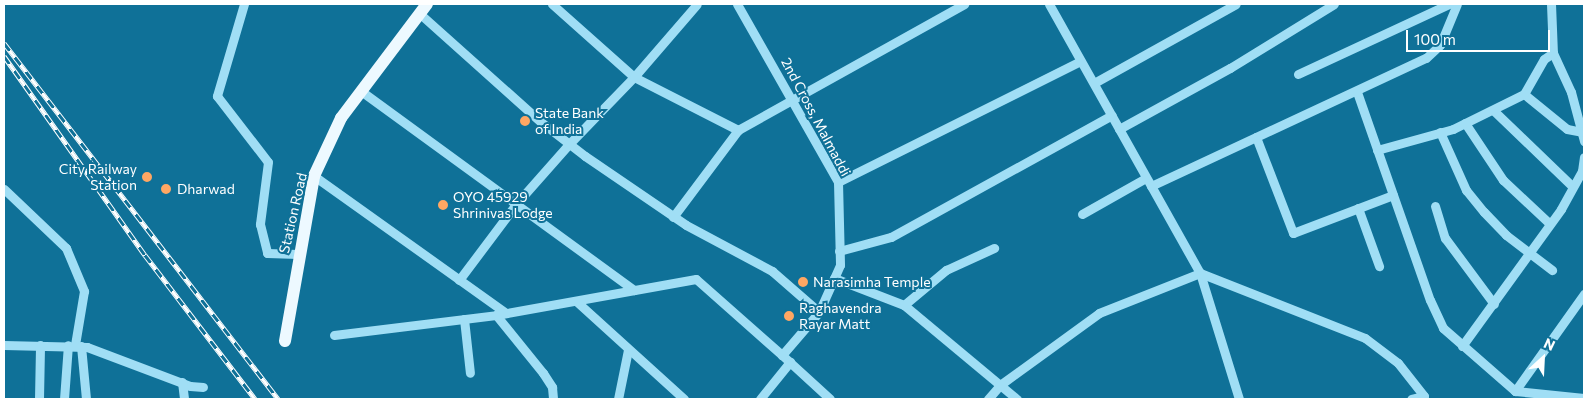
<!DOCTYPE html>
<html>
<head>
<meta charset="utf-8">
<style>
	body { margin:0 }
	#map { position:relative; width:1588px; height:403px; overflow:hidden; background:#0f7198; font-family:Commissioner,sans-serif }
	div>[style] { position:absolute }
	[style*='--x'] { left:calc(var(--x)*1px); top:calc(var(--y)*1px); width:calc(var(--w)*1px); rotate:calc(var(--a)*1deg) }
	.minor>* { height:9px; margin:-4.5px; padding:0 4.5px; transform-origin:4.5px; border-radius:4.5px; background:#a0def5 }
	.major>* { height:12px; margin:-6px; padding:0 6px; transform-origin:6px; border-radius:6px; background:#edf9ff }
	.rail>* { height:5px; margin-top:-2.5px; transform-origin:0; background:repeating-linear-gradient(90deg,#0f7198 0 9px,#fff 0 18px); box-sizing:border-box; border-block:1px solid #fff }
	.dots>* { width:14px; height:14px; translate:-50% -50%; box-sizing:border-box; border:2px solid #0f7198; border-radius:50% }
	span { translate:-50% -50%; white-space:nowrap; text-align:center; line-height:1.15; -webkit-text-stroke:4px #0f7198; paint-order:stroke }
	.poi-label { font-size:14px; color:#fff }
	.left { translate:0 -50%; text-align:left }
	.right { translate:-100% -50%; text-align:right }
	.street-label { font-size:14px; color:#fff }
	.frame { position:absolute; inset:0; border:5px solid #fff; pointer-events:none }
	.north { position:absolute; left:1518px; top:333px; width:50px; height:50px; -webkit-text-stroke:4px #0f7198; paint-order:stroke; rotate:25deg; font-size:14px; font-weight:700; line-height:20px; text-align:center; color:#fff }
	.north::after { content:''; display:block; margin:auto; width:18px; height:22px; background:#fff; clip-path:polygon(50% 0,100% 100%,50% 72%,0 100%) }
	.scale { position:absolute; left:1406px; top:30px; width:144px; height:22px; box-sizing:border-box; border:2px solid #fff; border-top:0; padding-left:6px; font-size:15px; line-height:18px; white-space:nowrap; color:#fff; -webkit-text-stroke:4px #0f7198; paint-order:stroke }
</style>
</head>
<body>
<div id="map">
	<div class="minor">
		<i style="--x:244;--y:4;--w:96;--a:106.4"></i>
		<i style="--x:217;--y:96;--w:83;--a:52.3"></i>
		<i style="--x:268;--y:162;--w:63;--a:97.4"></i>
		<i style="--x:260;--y:224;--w:30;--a:76"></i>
		<i style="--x:267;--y:253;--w:31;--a:2"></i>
		<i style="--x:552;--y:4;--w:110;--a:41.7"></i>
		<i style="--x:634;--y:77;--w:117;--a:27"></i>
		<i style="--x:737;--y:4;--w:205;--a:60.4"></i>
		<i style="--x:838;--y:182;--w:83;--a:88.6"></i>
		<i style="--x:840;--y:265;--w:51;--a:114.1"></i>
		<i style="--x:819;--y:312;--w:57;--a:130.7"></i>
		<i style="--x:782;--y:355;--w:65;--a:42.5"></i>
		<i style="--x:1049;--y:4;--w:308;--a:60.7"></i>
		<i style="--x:1200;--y:273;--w:132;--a:72.8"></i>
		<i style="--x:1551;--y:4;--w:49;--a:87.7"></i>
		<i style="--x:1553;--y:53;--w:43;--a:65.2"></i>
		<i style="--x:1571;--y:92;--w:51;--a:75.1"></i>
		<i style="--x:419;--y:13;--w:164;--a:41.8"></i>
		<i style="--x:541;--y:122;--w:56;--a:37.7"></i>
		<i style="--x:585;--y:156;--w:122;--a:34.3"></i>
		<i style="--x:686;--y:225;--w:98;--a:28.1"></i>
		<i style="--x:772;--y:271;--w:62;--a:41.1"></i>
		<i style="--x:1298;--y:74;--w:166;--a:-24.9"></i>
		<i style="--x:1094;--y:83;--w:162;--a:-29.1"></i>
		<i style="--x:361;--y:91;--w:338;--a:36.1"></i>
		<i style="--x:1357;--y:92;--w:220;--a:70.7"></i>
		<i style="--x:1430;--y:300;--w:31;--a:65"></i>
		<i style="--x:1443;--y:328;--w:96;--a:41.2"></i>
		<i style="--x:1515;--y:391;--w:69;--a:5.8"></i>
		<i style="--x:1524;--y:94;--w:55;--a:39.1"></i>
		<i style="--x:1567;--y:129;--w:15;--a:11"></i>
		<i style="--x:1493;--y:110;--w:110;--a:43.9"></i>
		<i style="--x:1465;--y:123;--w:69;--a:56.3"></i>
		<i style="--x:1503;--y:180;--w:64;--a:43.1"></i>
		<i style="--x:1119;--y:129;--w:127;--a:-28.8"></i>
		<i style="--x:1230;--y:68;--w:122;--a:-31.6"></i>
		<i style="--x:1440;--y:132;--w:64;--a:65.9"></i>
		<i style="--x:1466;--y:190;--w:28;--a:51"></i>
		<i style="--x:1484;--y:212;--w:32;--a:46"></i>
		<i style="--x:1506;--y:235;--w:58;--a:37.3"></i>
		<i style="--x:1256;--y:137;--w:103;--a:68.9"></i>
		<i style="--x:1293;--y:233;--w:107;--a:-20.8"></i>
		<i style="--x:1377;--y:150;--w:79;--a:-15.4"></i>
		<i style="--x:1453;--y:129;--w:79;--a:-26.2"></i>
		<i style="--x:1524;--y:94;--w:40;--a:-60.3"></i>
		<i style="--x:1544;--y:59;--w:11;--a:-34"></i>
		<i style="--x:314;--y:176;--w:236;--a:35.5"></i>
		<i style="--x:838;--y:182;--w:271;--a:-26.5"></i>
		<i style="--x:1151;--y:186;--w:303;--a:-25"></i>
		<i style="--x:1426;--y:58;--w:19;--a:-43"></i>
		<i style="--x:1440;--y:45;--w:44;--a:-67.5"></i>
		<i style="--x:4;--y:189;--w:86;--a:43.6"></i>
		<i style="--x:66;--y:248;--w:47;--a:67.3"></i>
		<i style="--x:84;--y:291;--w:55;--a:99.5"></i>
		<i style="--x:1435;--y:206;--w:34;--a:73"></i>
		<i style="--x:1445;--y:238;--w:82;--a:53.4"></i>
		<i style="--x:1358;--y:208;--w:62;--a:70.1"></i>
		<i style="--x:1082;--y:214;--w:73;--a:-29.4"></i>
		<i style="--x:673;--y:217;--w:109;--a:-53.2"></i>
		<i style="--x:738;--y:130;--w:259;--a:-29.1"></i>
		<i style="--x:839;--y:251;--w:54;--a:-15.1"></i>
		<i style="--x:891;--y:237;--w:252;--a:-28.9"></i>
		<i style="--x:834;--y:278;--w:75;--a:21.1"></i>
		<i style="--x:904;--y:305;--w:147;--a:39.8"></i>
		<i style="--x:459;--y:280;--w:95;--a:-53.1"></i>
		<i style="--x:516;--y:204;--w:81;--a:-48.5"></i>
		<i style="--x:570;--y:143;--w:92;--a:-45.9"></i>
		<i style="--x:634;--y:77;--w:96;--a:-49.2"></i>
		<i style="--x:576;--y:301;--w:146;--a:42.2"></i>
		<i style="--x:904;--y:305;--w:55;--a:-39.8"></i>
		<i style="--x:946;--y:270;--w:53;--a:-24.6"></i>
		<i style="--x:496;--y:315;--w:75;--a:51"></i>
		<i style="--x:543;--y:373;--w:17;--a:57"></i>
		<i style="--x:552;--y:387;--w:12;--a:85"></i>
		<i style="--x:464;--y:319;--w:54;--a:83.7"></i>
		<i style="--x:334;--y:335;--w:163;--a:-7"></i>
		<i style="--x:496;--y:315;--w:203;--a:-10.2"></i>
		<i style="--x:696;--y:279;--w:115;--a:41.5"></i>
		<i style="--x:4;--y:345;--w:83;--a:1.4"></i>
		<i style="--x:87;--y:347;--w:110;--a:20.7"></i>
		<i style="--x:190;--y:386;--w:13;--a:4"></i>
		<i style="--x:81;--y:346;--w:53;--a:84.6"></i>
		<i style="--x:1462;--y:346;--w:169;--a:-54.1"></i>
		<i style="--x:1561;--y:209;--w:43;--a:-61.1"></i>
		<i style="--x:1582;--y:171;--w:14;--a:-82"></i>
		<i style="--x:182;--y:382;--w:17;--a:83"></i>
		<i style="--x:1515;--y:391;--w:119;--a:-54.6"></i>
		<i style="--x:39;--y:399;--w:54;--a:-88.9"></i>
		<i style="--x:64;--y:399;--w:54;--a:-85.8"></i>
		<i style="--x:618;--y:399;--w:50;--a:-78.5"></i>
		<i style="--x:760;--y:399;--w:48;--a:-51"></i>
		<i style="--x:988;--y:399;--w:18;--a:-49"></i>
		<i style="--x:1000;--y:385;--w:122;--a:-36"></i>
		<i style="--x:1099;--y:313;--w:109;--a:-21.6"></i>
		<i style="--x:1200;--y:273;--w:177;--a:21.5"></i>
		<i style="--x:1365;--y:338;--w:41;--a:37.1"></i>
		<i style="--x:1398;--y:363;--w:42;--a:51.8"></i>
		<i style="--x:1424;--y:396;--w:13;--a:167"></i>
	</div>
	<div class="major">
		<i style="--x:285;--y:341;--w:168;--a:-80"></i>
		<i style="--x:314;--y:176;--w:64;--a:-65"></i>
		<i style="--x:341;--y:118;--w:143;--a:-53"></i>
	</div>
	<div class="rail">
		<i style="--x:4;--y:43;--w:449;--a:52.4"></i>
		<i style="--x:4;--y:56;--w:244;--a:54.7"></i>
		<i style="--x:145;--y:255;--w:181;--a:52.6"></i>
	</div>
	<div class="dots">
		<i style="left:525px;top:121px;background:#ffa763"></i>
		<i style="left:147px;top:177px;background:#ffa763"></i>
		<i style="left:166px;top:189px;background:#ffa763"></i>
		<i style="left:443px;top:205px;background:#ffa763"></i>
		<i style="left:803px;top:282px;background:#ffa763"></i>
		<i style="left:789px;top:316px;background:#ffa763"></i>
	</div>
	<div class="poi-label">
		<span class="left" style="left:535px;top:121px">State Bank<br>of India</span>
		<span class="right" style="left:137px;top:177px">City Railway<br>Station</span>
		<span class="left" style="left:177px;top:189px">Dharwad</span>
		<span class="left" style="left:453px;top:205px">OYO 45929<br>Shrinivas Lodge</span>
		<span class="left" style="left:813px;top:282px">Narasimha Temple</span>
		<span class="left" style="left:799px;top:316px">Raghavendra<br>Rayar Matt</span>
	</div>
	<div class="street-label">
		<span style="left:816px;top:117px;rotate:62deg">2nd Cross, Malmaddi</span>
		<span style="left:293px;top:213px;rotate:-77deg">Station Road</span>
	</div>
	<div class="frame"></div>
	<div class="north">N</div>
	<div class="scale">100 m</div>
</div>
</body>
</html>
